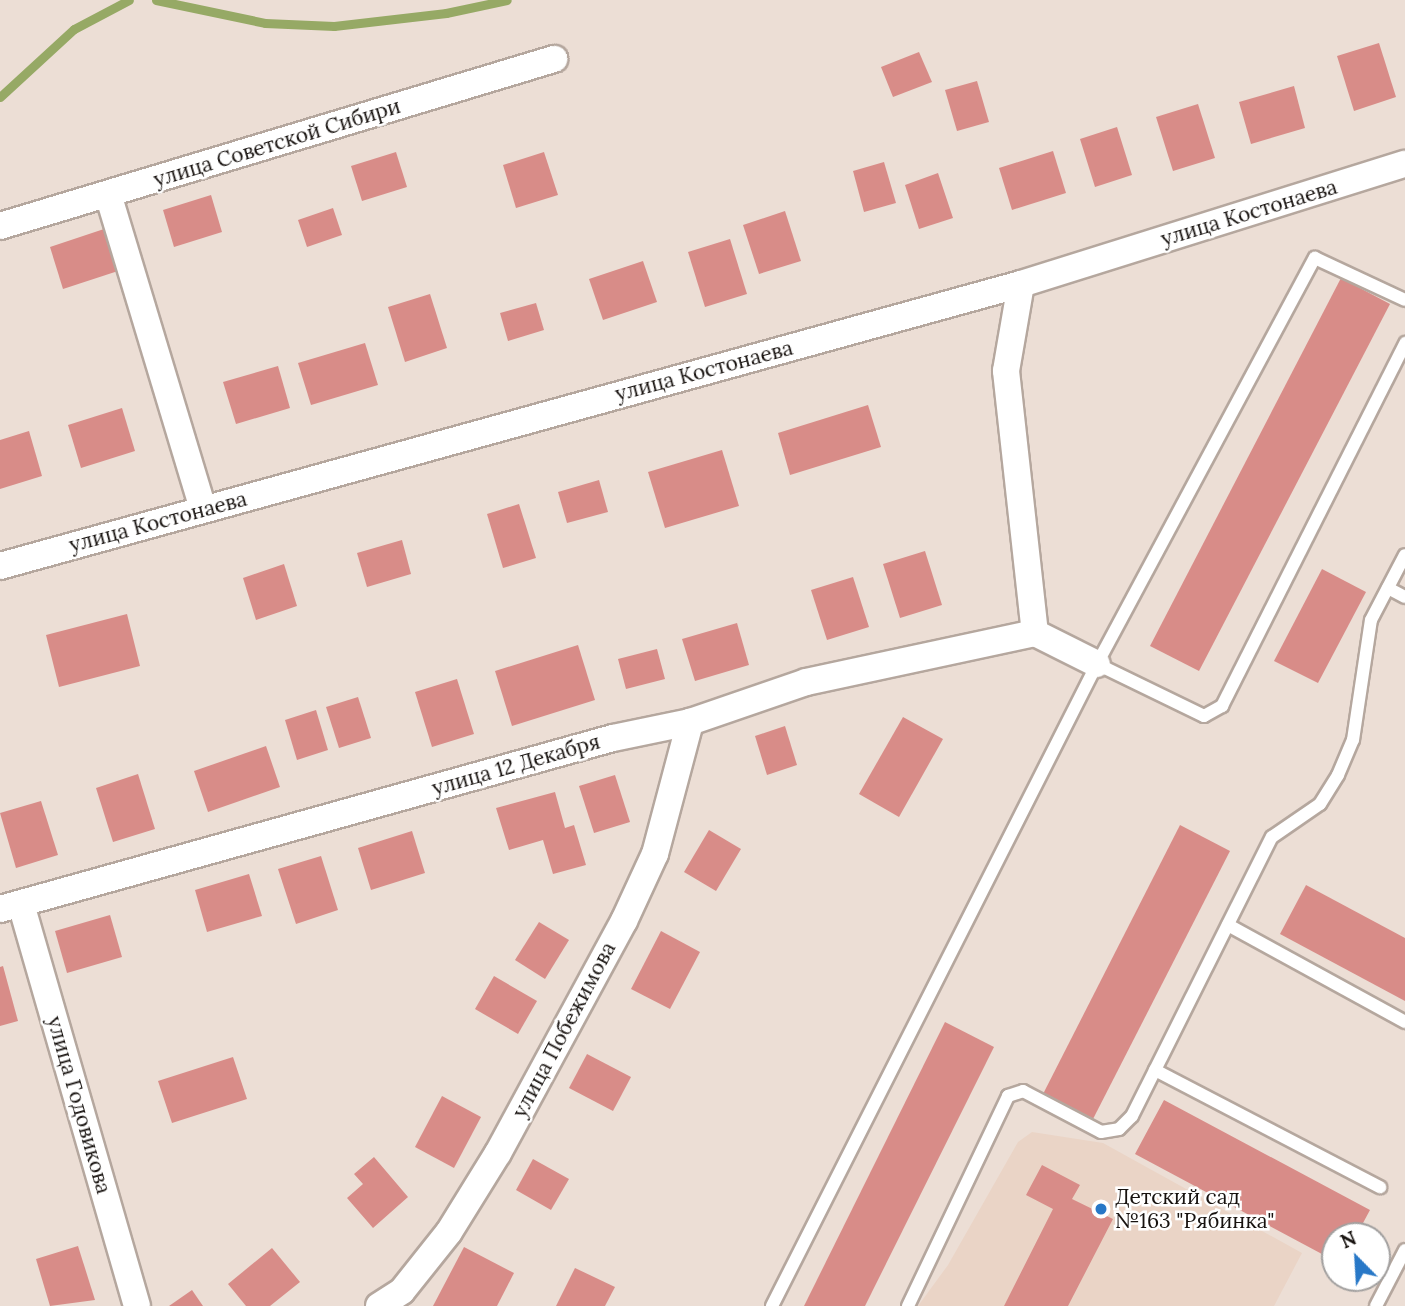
<!DOCTYPE html>
<html>
<head>
<meta charset="utf-8">
<style>
	body { margin:0 }
	#map { position:relative; width:1405px; height:1306px; overflow:hidden; background:#ecded5; font-family:Lora,serif }
	div>[style] { position:absolute }
	[style*='--x'] { left:calc(var(--x)*1px); top:calc(var(--y)*1px); width:calc(var(--w)*1px); rotate:calc(var(--a)*1deg) }
	.built>* { inset:0; background:#ead4c6 }
	.stream>* { height:9px; margin:-4.5px; padding:0 4.5px; transform-origin:4.5px; border-radius:4.5px; background:#96a965 }
	.building>* { inset:0; background:#d88c88 }
	.roads { filter:drop-shadow(2px 0 #b5a79e) drop-shadow(-2px 0 #b5a79e) drop-shadow(0 2px #b5a79e) drop-shadow(0 -2px #b5a79e) }
	.lane>* { height:12px; margin:-6px; padding:0 6px; transform-origin:6px; border-radius:6px; background:#fff }
	.street>* { height:26px; margin:-13px; padding:0 13px; transform-origin:13px; border-radius:13px; background:#fff }
	.dots>* { width:19px; height:19px; translate:-50% -50%; box-sizing:border-box; border:4px solid #fff; border-radius:50% }
	span { translate:-50% -50%; white-space:nowrap; text-align:center; line-height:1.15; -webkit-text-stroke:5px #fff; paint-order:stroke }
	.street-label { font-size:21px; color:#17120f }
	.poi-label { font-size:21px; color:#17120f }
	.left { translate:0 -50%; text-align:left }
	.north { position:absolute; left:1321px; top:1222px; width:70px; height:70px; box-sizing:border-box; background:#fff; border:2px solid #a2a09f; border-radius:50%; rotate:336deg; font-size:19px; font-weight:700; line-height:28px; text-align:center; color:#17120f }
	.north::after { content:''; display:block; margin:auto; width:24px; height:32px; background:#2878c7; clip-path:polygon(50% 0,100% 100%,50% 72%,0 100%) }
</style>
</head>
<body>
<div id="map">
	<div class="built">
		<i style="clip-path:polygon(1032px 1132px,1103px 1143px,1302px 1253px,1274px 1306px,918px 1306px,948px 1265px,1018px 1142px)"></i>
	</div>
	<div class="stream">
		<i style="--x:156;--y:0;--w:111;--a:11.9"></i>
		<i style="--x:265;--y:23;--w:69;--a:2.5"></i>
		<i style="--x:334;--y:26;--w:113;--a:-6.6"></i>
		<i style="--x:446;--y:13;--w:62;--a:-12"></i>
		<i style="--x:0;--y:97;--w:100;--a:-42.6"></i>
		<i style="--x:74;--y:29;--w:62;--a:-27.8"></i>
	</div>
	<div class="building">
		<i style="clip-path:polygon(1379px 43px,1396px 97px,1354px 111px,1337px 56px)"></i>
		<i style="clip-path:polygon(919px 52px,932px 82px,893px 97px,881px 67px)"></i>
		<i style="clip-path:polygon(977px 81px,989px 122px,957px 131px,945px 90px)"></i>
		<i style="clip-path:polygon(1294px 86px,1305px 128px,1251px 144px,1239px 102px)"></i>
		<i style="clip-path:polygon(1198px 104px,1215px 158px,1173px 171px,1156px 117px)"></i>
		<i style="clip-path:polygon(1117px 127px,1132px 175px,1095px 187px,1080px 139px)"></i>
		<i style="clip-path:polygon(1053px 151px,1066px 193px,1012px 210px,999px 168px)"></i>
		<i style="clip-path:polygon(396px 152px,407px 187px,362px 201px,351px 166px)"></i>
		<i style="clip-path:polygon(544px 152px,558px 195px,516px 208px,503px 165px)"></i>
		<i style="clip-path:polygon(884px 162px,896px 203px,864px 212px,853px 171px)"></i>
		<i style="clip-path:polygon(938px 173px,953px 218px,919px 229px,905px 185px)"></i>
		<i style="clip-path:polygon(211px 195px,222px 232px,174px 247px,163px 210px)"></i>
		<i style="clip-path:polygon(333px 208px,342px 235px,307px 247px,298px 220px)"></i>
		<i style="clip-path:polygon(785px 211px,801px 261px,759px 274px,743px 225px)"></i>
		<i style="clip-path:polygon(104px 229px,118px 271px,63px 289px,50px 247px)"></i>
		<i style="clip-path:polygon(730px 239px,747px 294px,705px 307px,688px 252px)"></i>
		<i style="clip-path:polygon(643px 261px,657px 302px,603px 320px,589px 279px)"></i>
		<i style="clip-path:polygon(1341px 278px,1390px 304px,1199px 671px,1150px 646px)"></i>
		<i style="clip-path:polygon(430px 294px,447px 348px,405px 362px,388px 307px)"></i>
		<i style="clip-path:polygon(536px 303px,544px 330px,508px 341px,500px 313px)"></i>
		<i style="clip-path:polygon(365px 343px,378px 385px,311px 405px,298px 363px)"></i>
		<i style="clip-path:polygon(278px 366px,290px 408px,236px 424px,223px 382px)"></i>
		<i style="clip-path:polygon(868px 405px,881px 447px,790px 475px,778px 433px)"></i>
		<i style="clip-path:polygon(122px 408px,135px 451px,81px 468px,68px 425px)"></i>
		<i style="clip-path:polygon(29px 431px,42px 476px,0 489px,0 440px)"></i>
		<i style="clip-path:polygon(722px 450px,739px 506px,665px 528px,648px 472px)"></i>
		<i style="clip-path:polygon(599px 480px,608px 512px,567px 523px,558px 492px)"></i>
		<i style="clip-path:polygon(519px 504px,536px 558px,503px 568px,487px 514px)"></i>
		<i style="clip-path:polygon(402px 540px,411px 574px,367px 587px,357px 553px)"></i>
		<i style="clip-path:polygon(925px 551px,942px 605px,900px 618px,883px 564px)"></i>
		<i style="clip-path:polygon(284px 564px,297px 606px,256px 620px,243px 578px)"></i>
		<i style="clip-path:polygon(1322px 569px,1366px 592px,1318px 683px,1274px 661px)"></i>
		<i style="clip-path:polygon(853px 577px,869px 627px,827px 640px,811px 590px)"></i>
		<i style="clip-path:polygon(127px 614px,140px 666px,59px 687px,46px 635px)"></i>
		<i style="clip-path:polygon(737px 623px,749px 665px,695px 681px,682px 639px)"></i>
		<i style="clip-path:polygon(578px 645px,595px 700px,512px 726px,495px 671px)"></i>
		<i style="clip-path:polygon(657px 649px,665px 679px,626px 689px,618px 659px)"></i>
		<i style="clip-path:polygon(457px 679px,474px 734px,432px 747px,415px 692px)"></i>
		<i style="clip-path:polygon(358px 697px,371px 738px,339px 748px,326px 707px)"></i>
		<i style="clip-path:polygon(316px 710px,328px 750px,297px 760px,285px 720px)"></i>
		<i style="clip-path:polygon(903px 717px,943px 739px,899px 817px,859px 794px)"></i>
		<i style="clip-path:polygon(785px 726px,797px 765px,767px 775px,755px 736px)"></i>
		<i style="clip-path:polygon(266px 746px,280px 787px,208px 812px,194px 771px)"></i>
		<i style="clip-path:polygon(138px 774px,155px 829px,113px 842px,96px 788px)"></i>
		<i style="clip-path:polygon(615px 775px,630px 822px,594px 833px,579px 786px)"></i>
		<i style="clip-path:polygon(555px 792px,565px 828px,574px 825px,586px 865px,553px 874px,543px 840px,509px 850px,496px 808px)"></i>
		<i style="clip-path:polygon(41px 801px,58px 855px,16px 868px,0 813px)"></i>
		<i style="clip-path:polygon(1180px 825px,1230px 851px,1092px 1121px,1042px 1096px)"></i>
		<i style="clip-path:polygon(709px 830px,741px 849px,716px 891px,684px 872px)"></i>
		<i style="clip-path:polygon(412px 831px,425px 873px,371px 890px,358px 848px)"></i>
		<i style="clip-path:polygon(321px 856px,338px 910px,296px 924px,278px 869px)"></i>
		<i style="clip-path:polygon(249px 874px,262px 916px,207px 932px,195px 890px)"></i>
		<i style="clip-path:polygon(1306px 885px,1405px 938px,1405px 1001px,1280px 934px)"></i>
		<i style="clip-path:polygon(110px 915px,122px 957px,67px 973px,55px 931px)"></i>
		<i style="clip-path:polygon(539px 922px,569px 940px,545px 979px,515px 960px)"></i>
		<i style="clip-path:polygon(661px 931px,700px 952px,670px 1009px,631px 989px)"></i>
		<i style="clip-path:polygon(3px 966px,18px 1021px,0 1026px,0 967px)"></i>
		<i style="clip-path:polygon(494px 976px,537px 1001px,518px 1034px,475px 1009px)"></i>
		<i style="clip-path:polygon(945px 1022px,994px 1047px,865px 1306px,804px 1306px)"></i>
		<i style="clip-path:polygon(587px 1054px,631px 1077px,613px 1111px,569px 1088px)"></i>
		<i style="clip-path:polygon(233px 1057px,247px 1099px,172px 1123px,158px 1081px)"></i>
		<i style="clip-path:polygon(442px 1096px,481px 1117px,454px 1168px,415px 1147px)"></i>
		<i style="clip-path:polygon(1164px 1100px,1370px 1210px,1356px 1236px,1335px 1236px,1335px 1261px,1135px 1154px)"></i>
		<i style="clip-path:polygon(374px 1157px,408px 1197px,373px 1228px,347px 1198px,363px 1184px,354px 1174px)"></i>
		<i style="clip-path:polygon(533px 1159px,569px 1179px,551px 1210px,516px 1190px)"></i>
		<i style="clip-path:polygon(1042px 1165px,1080px 1185px,1072px 1199px,1113px 1219px,1068px 1306px,1004px 1306px,1053px 1209px,1026px 1195px)"></i>
		<i style="clip-path:polygon(78px 1246px,95px 1300px,50px 1306px,36px 1259px)"></i>
		<i style="clip-path:polygon(464px 1247px,514px 1273px,497px 1306px,433px 1306px)"></i>
		<i style="clip-path:polygon(272px 1248px,300px 1282px,270px 1306px,246px 1306px,228px 1284px)"></i>
		<i style="clip-path:polygon(575px 1268px,615px 1287px,605px 1306px,556px 1306px)"></i>
		<i style="clip-path:polygon(192px 1290px,203px 1306px,169px 1306px)"></i>
	</div>
	<div class="roads">
		<div class="lane">
			<i style="--x:1388;--y:588;--w:19;--a:28"></i>
			<i style="--x:1097;--y:664;--w:119;--a:25.9"></i>
			<i style="--x:1204;--y:716;--w:21;--a:-29"></i>
			<i style="--x:1222;--y:706;--w:407;--a:-63.2"></i>
			<i style="--x:1228;--y:925;--w:202;--a:28.7"></i>
			<i style="--x:1155;--y:1070;--w:254;--a:27.5"></i>
			<i style="--x:772;--y:1306;--w:720;--a:-63.15"></i>
			<i style="--x:1097;--y:664;--w:461;--a:-61.8"></i>
			<i style="--x:1315;--y:258;--w:99;--a:25"></i>
			<i style="--x:908;--y:1306;--w:233;--a:-64.5"></i>
			<i style="--x:1008;--y:1096;--w:16;--a:-18"></i>
			<i style="--x:1023;--y:1091;--w:88;--a:27.7"></i>
			<i style="--x:1101;--y:1132;--w:18;--a:-9"></i>
			<i style="--x:1119;--y:1129;--w:18;--a:-45"></i>
			<i style="--x:1132;--y:1116;--w:312;--a:-63.4"></i>
			<i style="--x:1272;--y:837;--w:58;--a:-34.5"></i>
			<i style="--x:1320;--y:804;--w:34;--a:-58"></i>
			<i style="--x:1338;--y:775;--w:38;--a:-67"></i>
			<i style="--x:1353;--y:740;--w:121;--a:-81.5"></i>
			<i style="--x:1371;--y:620;--w:73;--a:-62.4"></i>
			<i style="--x:1376;--y:1306;--w:63;--a:-62.6"></i>
		</div>
		<div class="street">
			<i style="--x:108;--y:194;--w:329;--a:73.2"></i>
			<i style="--x:0;--y:226;--w:579;--a:-16.78"></i>
			<i style="--x:1021;--y:284;--w:88;--a:99.8"></i>
			<i style="--x:1006;--y:371;--w:264;--a:83.7"></i>
			<i style="--x:0;--y:566;--w:1059;--a:-15.44"></i>
			<i style="--x:1021;--y:284;--w:402;--a:-17.4"></i>
			<i style="--x:1035;--y:633;--w:69;--a:26.6"></i>
			<i style="--x:21;--y:904;--w:418;--a:73.9"></i>
			<i style="--x:0;--y:909;--w:636;--a:-15.59"></i>
			<i style="--x:613;--y:738;--w:79;--a:-11.7"></i>
			<i style="--x:690;--y:722;--w:123;--a:-19"></i>
			<i style="--x:806;--y:682;--w:234;--a:-12.1"></i>
			<i style="--x:379;--y:1306;--w:27;--a:-33"></i>
			<i style="--x:402;--y:1291;--w:75;--a:-51.5"></i>
			<i style="--x:449;--y:1232;--w:93;--a:-58.2"></i>
			<i style="--x:498;--y:1153;--w:264;--a:-61.5"></i>
			<i style="--x:624;--y:921;--w:74;--a:-65.2"></i>
			<i style="--x:655;--y:854;--w:137;--a:-75.1"></i>
		</div>
	</div>
	<div class="dots">
		<i style="left:1101px;top:1209px;background:#2878c7"></i>
	</div>
	<div class="street-label">
		<span style="left:277px;top:143px;rotate:-17deg">улица Советской Сибири</span>
		<span style="left:1249px;top:213px;rotate:-17deg">улица Костонаева</span>
		<span style="left:704px;top:371px;rotate:-15deg">улица Костонаева</span>
		<span style="left:158px;top:522px;rotate:-15deg">улица Костонаева</span>
		<span style="left:516px;top:765px;rotate:-16deg">улица 12 Декабря</span>
		<span style="left:564px;top:1030px;rotate:-62deg">улица Побежимова</span>
		<span style="left:79px;top:1105px;rotate:74deg">улица Годовикова</span>
	</div>
	<div class="poi-label">
		<span class="left" style="left:1115px;top:1209px">Детский сад<br>№163 "Рябинка"</span>
	</div>
	<div class="north">N</div>
</div>
</body>
</html>
